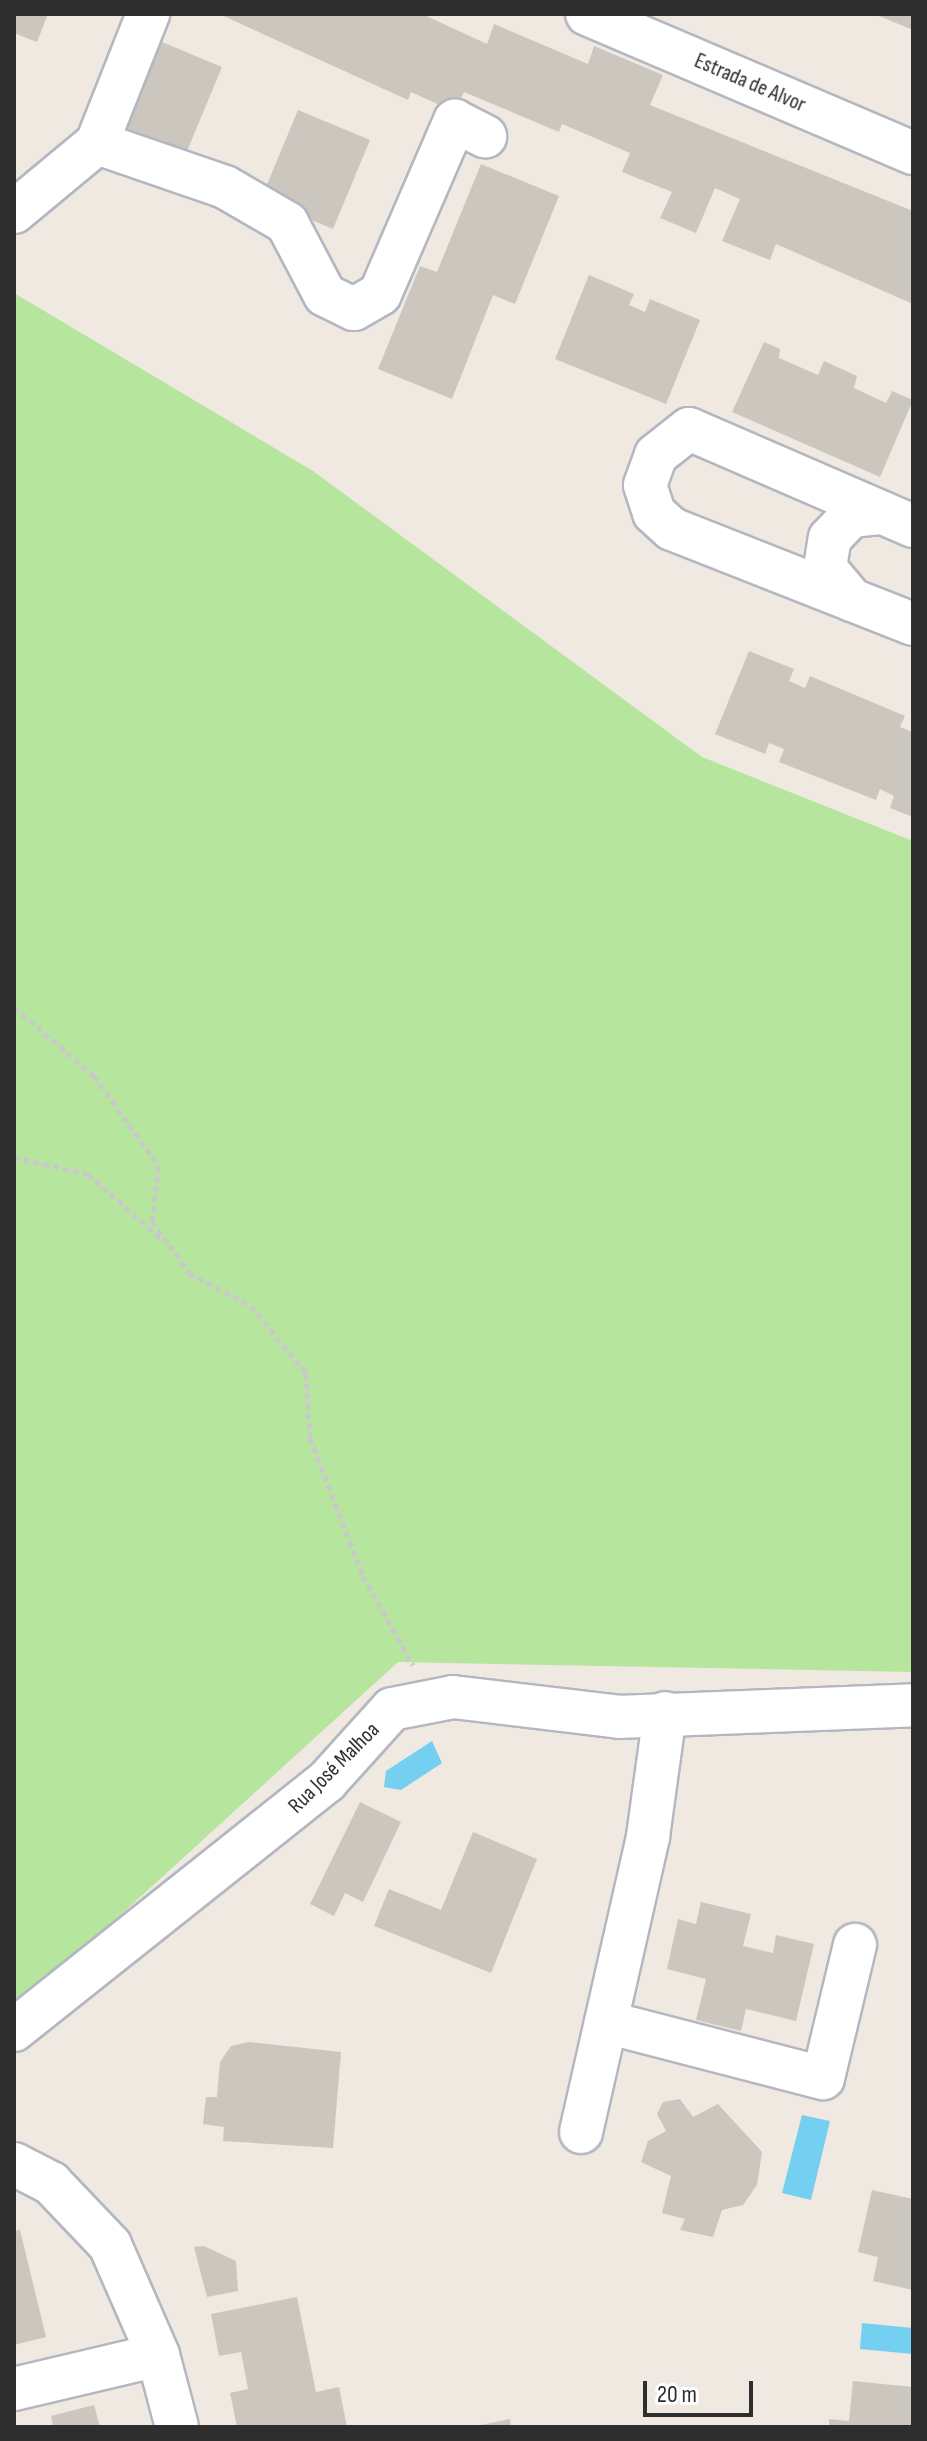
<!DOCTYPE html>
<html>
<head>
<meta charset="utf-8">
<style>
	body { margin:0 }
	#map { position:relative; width:927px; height:2441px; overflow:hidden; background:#efe9e1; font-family:"Sofia Sans Condensed",sans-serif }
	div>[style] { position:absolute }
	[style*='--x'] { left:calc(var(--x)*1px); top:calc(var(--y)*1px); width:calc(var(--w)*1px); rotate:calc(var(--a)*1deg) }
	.green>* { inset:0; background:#b6e59e }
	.water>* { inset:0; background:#75cff0 }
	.building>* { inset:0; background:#cbc7bf }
	.path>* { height:5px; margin-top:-2.5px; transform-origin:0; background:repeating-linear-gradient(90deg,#c9c9c9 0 6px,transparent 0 10px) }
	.roads { filter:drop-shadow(2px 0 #b4b7c1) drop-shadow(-2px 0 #b4b7c1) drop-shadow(0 2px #b4b7c1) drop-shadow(0 -2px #b4b7c1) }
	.minor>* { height:42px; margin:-21px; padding:0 21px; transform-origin:21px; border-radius:21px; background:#fff }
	span { translate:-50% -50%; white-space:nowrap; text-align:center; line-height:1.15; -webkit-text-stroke:7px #fff; paint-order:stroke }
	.street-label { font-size:22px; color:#2e2e2e }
	.frame { position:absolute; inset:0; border:16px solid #2e2e2e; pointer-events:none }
	.scale { position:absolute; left:643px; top:2381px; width:110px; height:36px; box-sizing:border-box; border:4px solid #2e2e2e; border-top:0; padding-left:10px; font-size:24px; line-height:28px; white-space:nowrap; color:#2e2e2e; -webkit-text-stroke:6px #fff; paint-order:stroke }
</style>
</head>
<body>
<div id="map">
	<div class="green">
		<i style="clip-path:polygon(14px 293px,313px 471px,702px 757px,913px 841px,913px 1672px,398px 1662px,14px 2012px)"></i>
	</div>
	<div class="water">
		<i style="clip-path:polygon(432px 1741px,442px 1763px,401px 1790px,384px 1787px,386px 1771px)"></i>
		<i style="clip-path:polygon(802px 2115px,830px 2121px,811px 2200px,782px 2193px)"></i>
		<i style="clip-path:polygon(862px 2323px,913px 2328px,913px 2354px,860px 2349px)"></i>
	</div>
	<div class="building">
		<i style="clip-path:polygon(14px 14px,48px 14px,37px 42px,14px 33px)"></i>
		<i style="clip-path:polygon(219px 14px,422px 14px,487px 44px,494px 24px,588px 64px,594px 46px,663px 75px,650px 105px,913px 211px,913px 304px,776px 244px,770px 260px,722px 241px,740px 199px,715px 188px,696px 233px,660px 218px,672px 192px,622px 172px,630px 153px,562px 124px,559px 132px,464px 92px,455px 112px,411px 92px,408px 100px)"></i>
		<i style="clip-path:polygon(874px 14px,913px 14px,913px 30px)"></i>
		<i style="clip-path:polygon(150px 37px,222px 67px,185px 156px,113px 126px)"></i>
		<i style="clip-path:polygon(298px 110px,370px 140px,333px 229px,261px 199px)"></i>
		<i style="clip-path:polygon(481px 164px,559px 196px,515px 304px,493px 295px,452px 399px,378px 369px,420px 266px,437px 272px)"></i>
		<i style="clip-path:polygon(589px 275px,634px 294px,629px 305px,645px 312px,650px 299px,700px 320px,666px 404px,555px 359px)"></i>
		<i style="clip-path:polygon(764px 342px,780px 349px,779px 358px,818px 375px,824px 361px,857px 376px,854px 388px,886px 403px,892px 391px,913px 400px,880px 477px,732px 412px)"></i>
		<i style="clip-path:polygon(749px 651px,794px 669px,789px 681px,805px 688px,810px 676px,905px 716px,900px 727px,913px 732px,913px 817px,890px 808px,894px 796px,880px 789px,876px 800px,779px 762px,784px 749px,769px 743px,765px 754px,715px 734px)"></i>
		<i style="clip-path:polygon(360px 1802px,401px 1822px,363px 1902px,345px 1893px,334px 1916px,310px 1904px)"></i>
		<i style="clip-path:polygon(473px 1832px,537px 1859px,491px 1973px,374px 1926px,389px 1889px,441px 1910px)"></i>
		<i style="clip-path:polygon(701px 1902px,751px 1914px,743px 1946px,773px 1953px,776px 1935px,814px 1944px,796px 2021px,746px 2009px,741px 2031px,696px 2020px,706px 1979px,667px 1969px,678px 1919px,696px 1924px)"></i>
		<i style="clip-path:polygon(249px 2042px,341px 2052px,333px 2148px,223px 2141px,224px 2127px,203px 2124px,206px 2097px,217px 2097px,220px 2062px,231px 2046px)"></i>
		<i style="clip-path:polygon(680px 2099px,693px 2117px,718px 2104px,762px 2152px,757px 2185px,743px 2205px,722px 2210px,713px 2237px,680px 2230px,685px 2219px,662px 2213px,671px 2176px,641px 2162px,648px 2141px,666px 2131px,657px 2114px,663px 2102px)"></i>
		<i style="clip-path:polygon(872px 2190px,913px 2199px,913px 2290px,873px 2281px,878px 2257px,858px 2252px)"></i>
		<i style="clip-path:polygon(20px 2230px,46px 2337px,14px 2345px,14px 2231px)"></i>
		<i style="clip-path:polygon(204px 2246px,236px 2261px,238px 2291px,207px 2297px,194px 2247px)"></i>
		<i style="clip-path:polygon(297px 2297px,316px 2392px,339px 2387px,347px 2427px,237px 2427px,230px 2393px,248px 2389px,241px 2352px,219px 2356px,211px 2314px)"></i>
		<i style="clip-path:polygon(853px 2381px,913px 2387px,913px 2427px,829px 2427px,829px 2419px,849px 2421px)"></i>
		<i style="clip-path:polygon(94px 2405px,100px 2427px,53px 2427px,51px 2416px)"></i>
		<i style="clip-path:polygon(510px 2419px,511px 2427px,476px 2427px,476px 2426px)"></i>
	</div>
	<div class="path">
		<i style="--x:14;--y:1007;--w:106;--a:40.8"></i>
		<i style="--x:94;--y:1076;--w:111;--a:54.2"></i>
		<i style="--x:159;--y:1166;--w:55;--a:97.3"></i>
		<i style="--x:152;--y:1221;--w:64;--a:54.6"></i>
		<i style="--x:189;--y:1273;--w:70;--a:28"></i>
		<i style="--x:251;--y:1306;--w:87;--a:50.6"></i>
		<i style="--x:306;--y:1373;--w:65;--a:86.5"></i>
		<i style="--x:310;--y:1438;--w:148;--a:69"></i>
		<i style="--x:363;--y:1576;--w:102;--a:60.7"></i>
		<i style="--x:14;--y:1157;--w:76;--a:12.9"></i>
		<i style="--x:88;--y:1174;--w:101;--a:41.4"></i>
	</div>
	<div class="roads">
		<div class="minor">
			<i style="--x:587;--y:14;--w:354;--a:23.1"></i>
			<i style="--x:97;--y:143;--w:135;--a:19"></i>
			<i style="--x:225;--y:187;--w:72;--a:30.1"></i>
			<i style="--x:287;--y:223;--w:81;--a:62.2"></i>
			<i style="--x:325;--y:295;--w:32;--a:26"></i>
			<i style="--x:354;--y:309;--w:30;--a:-30"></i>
			<i style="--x:380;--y:294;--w:189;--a:-66.6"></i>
			<i style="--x:455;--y:121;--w:34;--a:27"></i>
			<i style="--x:14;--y:212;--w:108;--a:-39.7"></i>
			<i style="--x:97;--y:143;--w:139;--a:-68.4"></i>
			<i style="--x:913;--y:526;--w:244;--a:-156.6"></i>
			<i style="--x:689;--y:429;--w:42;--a:141.8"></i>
			<i style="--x:656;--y:455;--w:32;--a:110"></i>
			<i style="--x:645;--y:485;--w:29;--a:72"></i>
			<i style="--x:654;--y:513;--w:24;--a:42"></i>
			<i style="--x:672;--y:529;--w:259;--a:21.5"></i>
			<i style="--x:852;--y:600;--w:42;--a:-130.2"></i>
			<i style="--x:825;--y:568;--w:30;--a:-81"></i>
			<i style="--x:830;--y:538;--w:30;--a:-46"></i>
			<i style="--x:851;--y:516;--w:31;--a:-6"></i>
			<i style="--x:606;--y:2022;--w:224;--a:14.5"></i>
			<i style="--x:823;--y:2078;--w:137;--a:-76.5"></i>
			<i style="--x:14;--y:2030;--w:399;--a:-38.5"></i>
			<i style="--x:326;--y:1782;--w:98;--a:-47.9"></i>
			<i style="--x:392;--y:1709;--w:62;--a:-11.1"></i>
			<i style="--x:453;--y:1697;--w:168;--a:6.8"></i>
			<i style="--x:620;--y:1717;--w:293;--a:-2.3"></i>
			<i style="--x:581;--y:2132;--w:303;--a:-77.2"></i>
			<i style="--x:648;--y:1836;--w:124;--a:-82.1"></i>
			<i style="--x:14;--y:2164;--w:42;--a:27.2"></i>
			<i style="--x:51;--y:2183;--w:86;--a:46.4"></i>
			<i style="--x:110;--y:2245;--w:120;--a:66.4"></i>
			<i style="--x:158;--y:2355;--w:74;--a:75.2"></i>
			<i style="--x:14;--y:2389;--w:148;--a:-13.3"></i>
		</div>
	</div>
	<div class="street-label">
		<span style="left:750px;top:83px;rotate:23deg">Estrada de Alvor</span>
		<span style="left:334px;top:1768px;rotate:-45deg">Rua José Malhoa</span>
	</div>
	<div class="frame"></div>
	<div class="scale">20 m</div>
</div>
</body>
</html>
